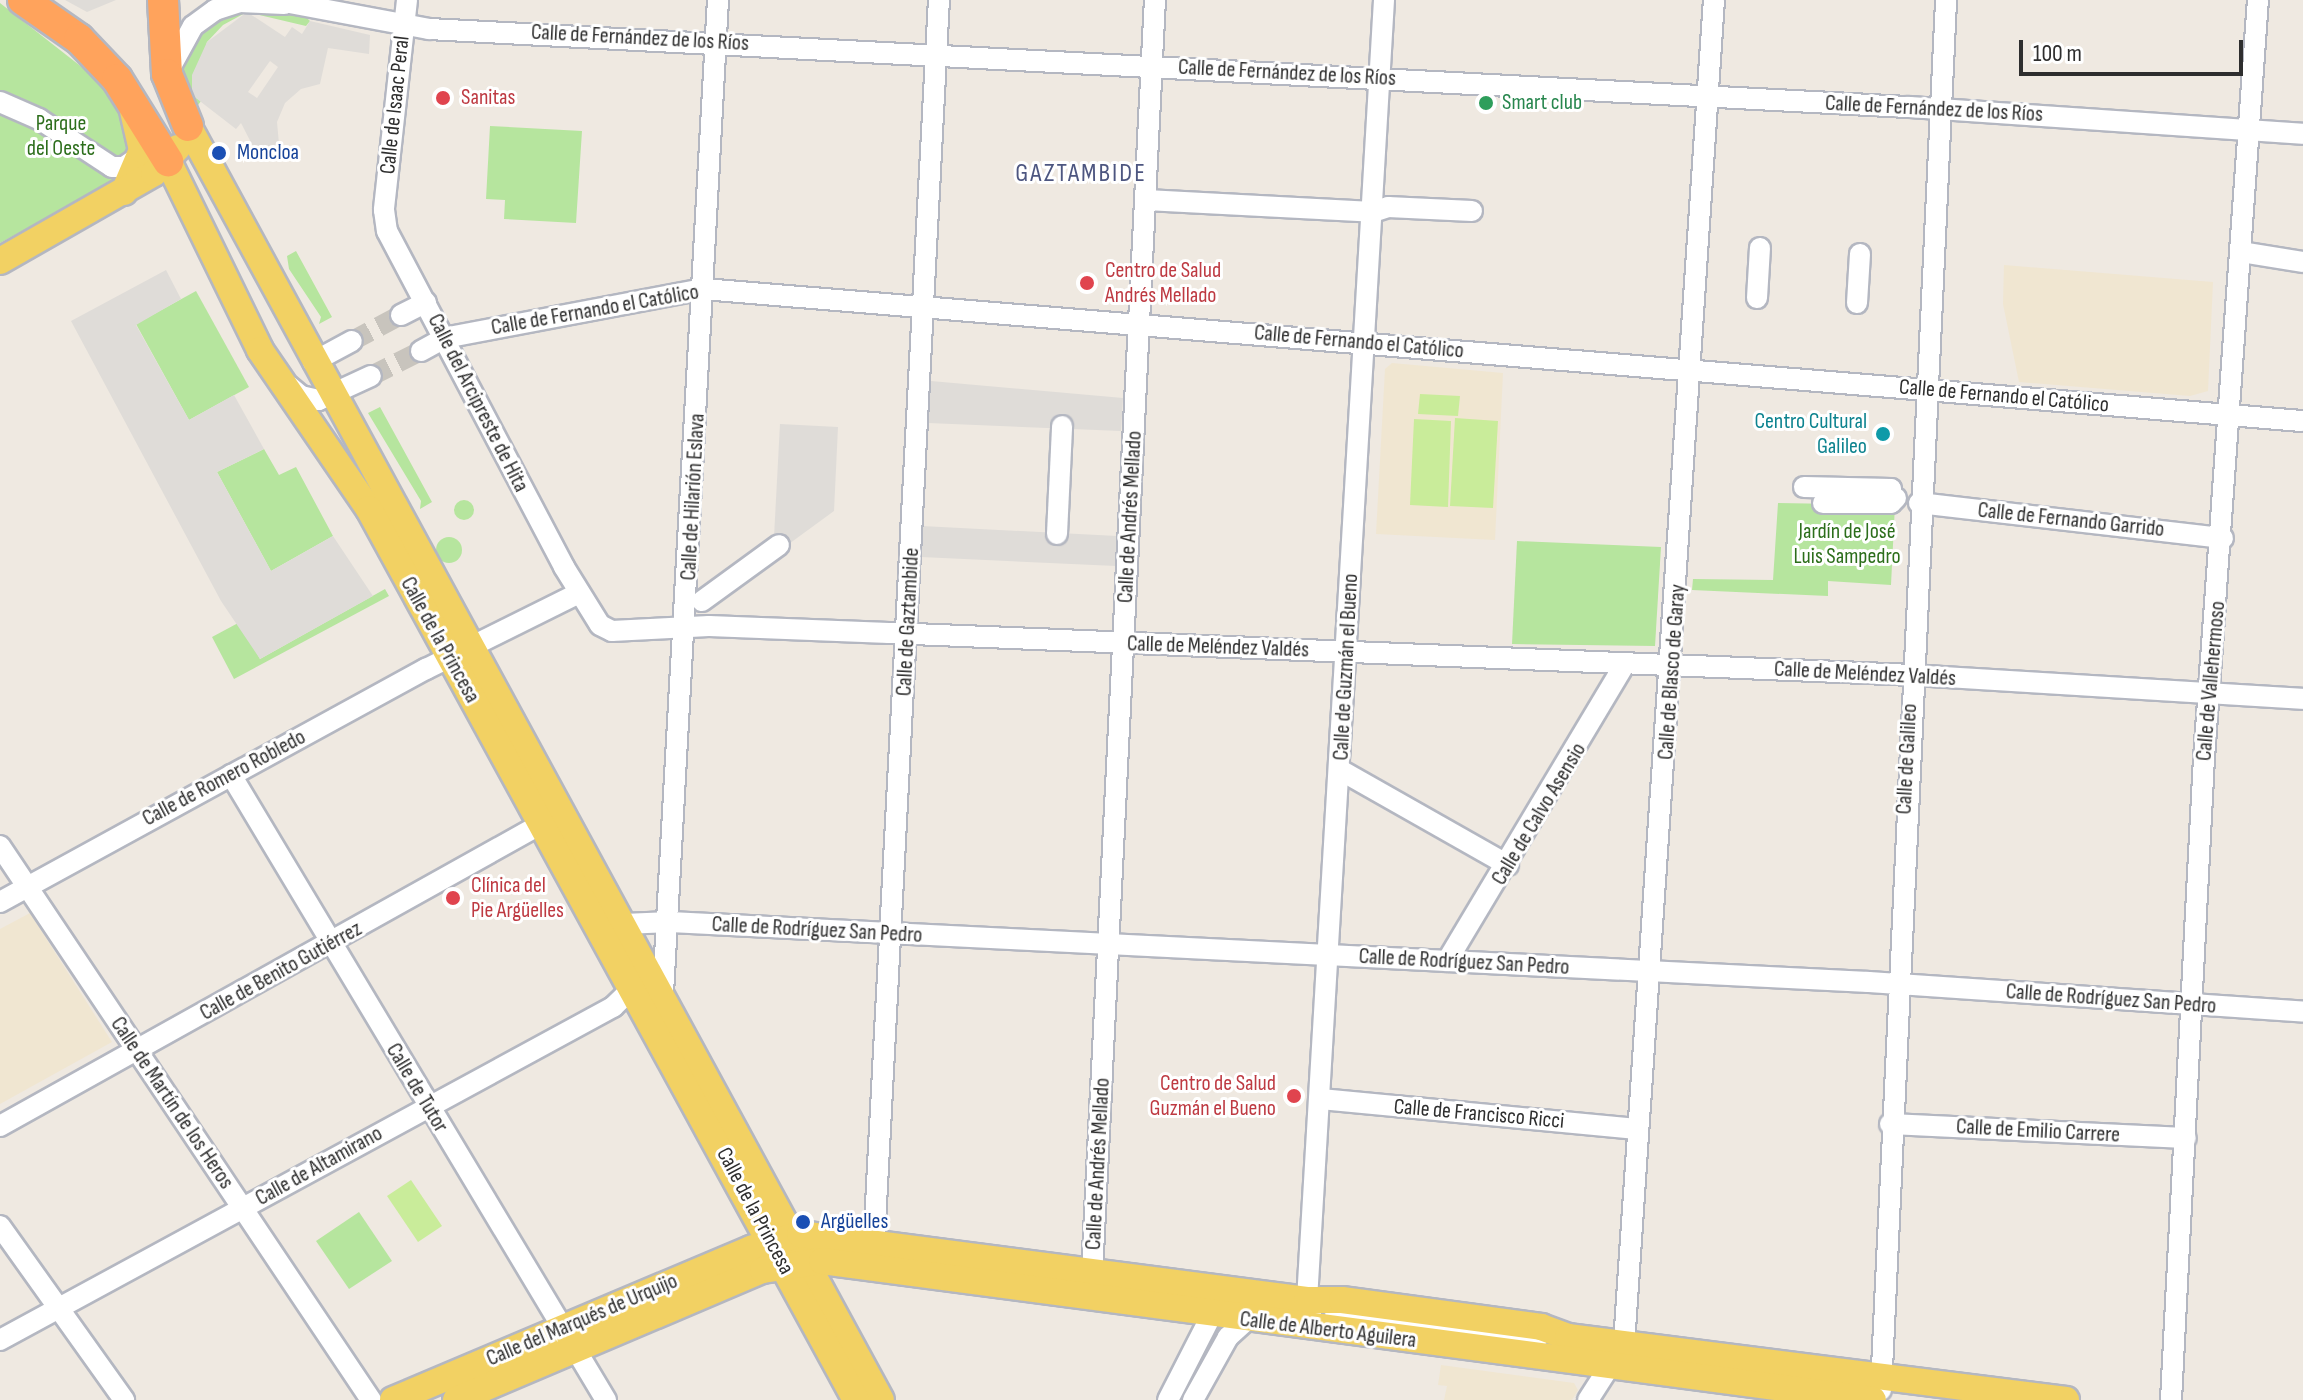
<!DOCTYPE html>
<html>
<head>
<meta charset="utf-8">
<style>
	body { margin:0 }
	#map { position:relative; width:2303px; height:1400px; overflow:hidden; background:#efe9e1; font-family:"Sofia Sans Condensed",sans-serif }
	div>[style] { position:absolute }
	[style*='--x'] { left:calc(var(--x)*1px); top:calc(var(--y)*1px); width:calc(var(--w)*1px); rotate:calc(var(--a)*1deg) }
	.education>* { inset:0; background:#f0e6d1 }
	.green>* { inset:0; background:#b6e59e }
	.round { border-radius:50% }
	.pitch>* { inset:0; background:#c9ec9a }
	.plaza>* { inset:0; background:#dfdcd8 }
	.minor-tunnel>* { height:20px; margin-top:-10px; transform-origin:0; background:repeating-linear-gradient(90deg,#c8c4bd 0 20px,transparent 0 30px) }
	.roads { filter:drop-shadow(2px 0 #b4b7c1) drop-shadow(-2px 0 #b4b7c1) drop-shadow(0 2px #b4b7c1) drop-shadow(0 -2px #b4b7c1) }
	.minor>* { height:20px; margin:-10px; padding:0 10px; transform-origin:10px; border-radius:10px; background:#fff }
	.major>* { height:26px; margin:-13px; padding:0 13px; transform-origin:13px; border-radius:13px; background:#f2d163 }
	.highway>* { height:30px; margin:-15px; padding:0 15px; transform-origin:15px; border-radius:15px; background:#ffa35c }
	.dots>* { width:22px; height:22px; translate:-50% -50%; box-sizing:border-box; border:4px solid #fff; border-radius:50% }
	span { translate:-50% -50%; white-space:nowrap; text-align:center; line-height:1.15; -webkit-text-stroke:6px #fff; paint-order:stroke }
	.street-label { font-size:22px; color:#2e2e2e }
	.health-label { font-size:22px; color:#be3a42 }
	.left { translate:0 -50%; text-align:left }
	.right { translate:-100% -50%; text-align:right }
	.leisure-label { font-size:22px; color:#27864d }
	.park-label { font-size:22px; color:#2c6e1b }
	.transit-label { font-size:22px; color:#164399 }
	.culture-label { font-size:22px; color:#0d838f }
	.quarter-label { font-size:26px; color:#4d5680; letter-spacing:2px }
	.scale { position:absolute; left:2019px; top:40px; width:224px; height:36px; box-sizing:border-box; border:4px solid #2e2e2e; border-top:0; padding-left:10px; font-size:24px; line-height:28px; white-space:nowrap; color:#2e2e2e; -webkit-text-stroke:6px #fff; paint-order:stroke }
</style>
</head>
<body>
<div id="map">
	<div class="education">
		<i style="clip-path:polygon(2004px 265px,2213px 282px,2208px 391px,2190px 396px,2019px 382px,2003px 304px)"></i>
		<i style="clip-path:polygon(1392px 363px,1503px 373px,1495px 540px,1376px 534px,1385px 369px)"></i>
		<i style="clip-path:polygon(30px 913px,112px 1042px,0 1104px,0 929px)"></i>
		<i style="clip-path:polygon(1441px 1365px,1574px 1383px,1578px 1390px,1572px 1400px,1444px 1400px,1447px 1386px,1438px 1385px)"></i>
	</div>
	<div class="green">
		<i style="clip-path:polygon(0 3px,97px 79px,133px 130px,124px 176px,0 243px)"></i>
		<i style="clip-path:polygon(248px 7px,303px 14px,310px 21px,306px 26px,247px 12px,223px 25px,207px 42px,192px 95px,201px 101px,192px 113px,181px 86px,181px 64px,193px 37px,223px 14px)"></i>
		<i style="clip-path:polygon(490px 126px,582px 131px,576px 223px,504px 219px,505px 200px,486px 199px)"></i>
		<i style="clip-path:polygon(296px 251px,332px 317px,319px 324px,321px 317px,289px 269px,287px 256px)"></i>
		<i style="clip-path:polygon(196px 291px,249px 387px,189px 420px,136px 324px)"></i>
		<i style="clip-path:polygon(380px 407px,432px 502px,420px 509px,421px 501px,368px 413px)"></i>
		<i style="clip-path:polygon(264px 449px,279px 475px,296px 467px,333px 536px,271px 571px,217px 472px)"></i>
		<i class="round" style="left:454px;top:500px;width:20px;height:20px"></i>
		<i style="clip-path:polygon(1778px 503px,1895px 505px,1891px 585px,1828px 581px,1828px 596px,1692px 590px,1693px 579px,1773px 580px)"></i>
		<i class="round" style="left:436px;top:537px;width:26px;height:26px"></i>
		<i style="clip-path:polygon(1517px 541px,1661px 547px,1655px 646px,1512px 644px)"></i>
		<i style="clip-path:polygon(385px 589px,389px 596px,234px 679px,212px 637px,240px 622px,260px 659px)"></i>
		<i style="clip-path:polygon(359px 1212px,392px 1261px,349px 1289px,316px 1241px)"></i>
	</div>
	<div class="pitch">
		<i style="clip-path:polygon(1420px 394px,1460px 396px,1458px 416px,1418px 414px)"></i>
		<i style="clip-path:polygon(1455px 418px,1498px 421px,1493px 508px,1450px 506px)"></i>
		<i style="clip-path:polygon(1414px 419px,1451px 421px,1448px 507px,1410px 505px)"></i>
		<i style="clip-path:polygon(411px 1180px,442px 1226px,418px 1242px,387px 1196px)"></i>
	</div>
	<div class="plaza">
		<i style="clip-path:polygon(65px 0,116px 0,87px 12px)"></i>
		<i style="clip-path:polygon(evenodd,247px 12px,285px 37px,292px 27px,302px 34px,310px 21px,370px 35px,369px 54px,328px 48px,320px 84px,301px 89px,285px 103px,277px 122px,279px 144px,259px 158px,241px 123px,236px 129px,192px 95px,192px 75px,207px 42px,247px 12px,270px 61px,278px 67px,257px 98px,248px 92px,270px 61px)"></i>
		<i style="clip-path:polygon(166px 270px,181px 299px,136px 325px,189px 420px,234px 395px,264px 449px,217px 472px,271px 571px,333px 536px,373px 596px,260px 659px,221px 601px,71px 321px)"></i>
		<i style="clip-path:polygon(931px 381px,1123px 398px,1121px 431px,928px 423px)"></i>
		<i style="clip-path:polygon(780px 424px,838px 427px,834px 511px,782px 549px,774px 537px)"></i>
		<i style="clip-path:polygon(922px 526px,1117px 536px,1116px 566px,921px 557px)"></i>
	</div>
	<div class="minor-tunnel">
		<i style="--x:352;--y:341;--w:55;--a:-28"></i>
		<i style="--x:371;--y:376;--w:56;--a:-26.6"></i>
		<i style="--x:1211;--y:1341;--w:45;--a:-36.9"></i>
	</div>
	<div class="roads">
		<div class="minor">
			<i style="--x:274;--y:0;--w:158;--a:10.6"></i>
			<i style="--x:429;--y:29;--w:1482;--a:3.02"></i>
			<i style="--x:1909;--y:107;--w:395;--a:3.9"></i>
			<i style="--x:407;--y:0;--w:211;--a:96.3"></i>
			<i style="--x:384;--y:210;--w:21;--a:82"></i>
			<i style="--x:387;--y:231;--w:380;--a:62.2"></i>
			<i style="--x:564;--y:567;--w:68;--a:58.2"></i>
			<i style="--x:600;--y:625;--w:13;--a:27"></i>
			<i style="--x:612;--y:631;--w:97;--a:-3"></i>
			<i style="--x:709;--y:626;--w:180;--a:2.2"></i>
			<i style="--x:889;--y:633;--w:1024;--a:2.35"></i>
			<i style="--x:1912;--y:675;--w:392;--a:3.5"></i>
			<i style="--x:169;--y:70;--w:50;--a:-61.4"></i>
			<i style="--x:193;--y:26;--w:27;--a:-36"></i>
			<i style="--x:215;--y:10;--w:26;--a:-18"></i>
			<i style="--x:240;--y:2;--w:44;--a:2.6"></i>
			<i style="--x:0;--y:102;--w:43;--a:23.6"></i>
			<i style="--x:39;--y:119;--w:87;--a:33.3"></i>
			<i style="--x:112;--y:167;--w:12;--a:0"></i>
			<i style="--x:124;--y:167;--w:19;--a:-35"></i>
			<i style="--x:1146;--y:200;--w:227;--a:3"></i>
			<i style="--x:1373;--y:212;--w:16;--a:-18"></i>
			<i style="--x:1388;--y:207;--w:84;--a:2.7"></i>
			<i style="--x:2241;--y:252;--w:63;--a:9.2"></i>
			<i style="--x:1757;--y:298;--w:50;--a:-86.6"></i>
			<i style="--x:1857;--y:303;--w:49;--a:-86.5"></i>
			<i style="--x:401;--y:315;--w:28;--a:-27"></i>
			<i style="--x:421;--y:351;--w:26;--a:-29"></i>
			<i style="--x:444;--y:338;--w:264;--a:-10.7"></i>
			<i style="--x:703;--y:289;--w:1605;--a:4.72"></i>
			<i style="--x:313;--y:362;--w:44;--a:-28.3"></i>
			<i style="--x:289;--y:386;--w:16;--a:40"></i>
			<i style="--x:301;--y:396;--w:18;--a:13"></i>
			<i style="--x:319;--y:400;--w:57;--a:-24.8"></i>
			<i style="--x:1804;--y:487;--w:87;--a:1.3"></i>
			<i style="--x:1891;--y:489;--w:9;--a:90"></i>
			<i style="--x:1823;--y:503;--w:68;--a:0"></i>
			<i style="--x:1891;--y:503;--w:7;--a:-45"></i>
			<i style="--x:1919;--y:503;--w:306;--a:6.6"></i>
			<i style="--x:1057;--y:534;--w:108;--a:-87.3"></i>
			<i style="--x:702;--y:601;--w:95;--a:-36"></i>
			<i style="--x:1340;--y:770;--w:193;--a:29.5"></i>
			<i style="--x:231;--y:775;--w:729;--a:59.04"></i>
			<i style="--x:0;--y:846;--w:667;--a:56.19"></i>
			<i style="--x:0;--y:902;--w:486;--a:-28.7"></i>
			<i style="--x:426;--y:669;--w:171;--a:-26.4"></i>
			<i style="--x:613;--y:934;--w:15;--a:-42"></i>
			<i style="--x:624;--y:924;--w:46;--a:-2.5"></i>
			<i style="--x:670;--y:922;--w:1200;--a:2.87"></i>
			<i style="--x:1868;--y:982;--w:436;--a:3.9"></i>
			<i style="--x:1447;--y:961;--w:346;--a:-59.1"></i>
			<i style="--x:663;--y:993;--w:995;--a:-86.83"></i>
			<i style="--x:1320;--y:1099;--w:319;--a:5.4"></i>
			<i style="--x:1890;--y:1124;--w:296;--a:2.7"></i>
			<i style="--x:0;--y:1126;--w:632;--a:-29.16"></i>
			<i style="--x:0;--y:1226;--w:214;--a:54.5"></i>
			<i style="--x:874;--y:1243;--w:1245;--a:-87.01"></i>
			<i style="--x:1092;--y:1273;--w:1275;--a:-87.17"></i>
			<i style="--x:1311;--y:1313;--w:14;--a:-107"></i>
			<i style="--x:1307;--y:1300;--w:1302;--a:-86.61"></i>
			<i style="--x:1335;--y:1313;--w:204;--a:7.1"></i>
			<i style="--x:0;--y:1340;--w:698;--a:-28.51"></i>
			<i style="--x:613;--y:1007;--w:28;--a:-44"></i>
			<i style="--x:1881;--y:1390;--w:1392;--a:-87.32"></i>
			<i style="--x:1168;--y:1400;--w:94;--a:-62.9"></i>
			<i style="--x:1211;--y:1316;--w:17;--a:-13"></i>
			<i style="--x:1193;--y:1400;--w:72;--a:-60.9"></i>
			<i style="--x:1228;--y:1337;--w:36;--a:-42"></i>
			<i style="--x:1588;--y:1400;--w:67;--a:-57.3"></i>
			<i style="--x:1624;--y:1344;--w:1347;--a:-86.17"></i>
			<i style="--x:2171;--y:1400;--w:643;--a:-87.06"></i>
			<i style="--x:2204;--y:758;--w:760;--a:-85.93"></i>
		</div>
		<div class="major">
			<i style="--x:188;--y:126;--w:1450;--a:61.46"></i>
			<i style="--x:168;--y:161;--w:210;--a:64"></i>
			<i style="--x:260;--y:350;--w:193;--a:55.6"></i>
			<i style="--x:369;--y:509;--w:1015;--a:61.34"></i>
			<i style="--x:124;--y:192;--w:46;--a:-66.8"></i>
			<i style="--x:142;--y:150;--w:39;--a:-103"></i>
			<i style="--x:0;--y:261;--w:177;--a:-29.7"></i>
			<i style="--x:154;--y:173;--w:34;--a:-47"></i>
			<i style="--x:393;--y:1400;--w:389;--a:-22.9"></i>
			<i style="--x:751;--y:1249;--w:51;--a:-17"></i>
			<i style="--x:800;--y:1234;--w:511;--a:7.42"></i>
			<i style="--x:1307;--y:1300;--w:35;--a:0"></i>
			<i style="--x:1342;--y:1300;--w:201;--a:7.7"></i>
			<i style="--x:1541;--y:1327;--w:29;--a:20"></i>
			<i style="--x:1568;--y:1337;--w:502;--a:7.21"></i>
			<i style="--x:456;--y:1400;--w:333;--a:-23"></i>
			<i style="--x:763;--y:1270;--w:60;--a:-8.7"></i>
			<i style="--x:822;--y:1261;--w:1060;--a:7.53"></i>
		</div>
		<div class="highway">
			<i style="--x:23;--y:0;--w:68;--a:34.9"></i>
			<i style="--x:79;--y:39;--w:55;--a:46.5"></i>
			<i style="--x:117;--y:79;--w:97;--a:58.1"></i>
			<i style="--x:163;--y:0;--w:74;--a:86.9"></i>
			<i style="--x:167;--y:74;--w:56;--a:68"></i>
		</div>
	</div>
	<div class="dots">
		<i style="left:443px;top:98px;background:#e0444e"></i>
		<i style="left:1486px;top:103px;background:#2e9e5b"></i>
		<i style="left:219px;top:153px;background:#1a4fb4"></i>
		<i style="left:1087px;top:283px;background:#e0444e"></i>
		<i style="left:1883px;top:434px;background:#0f9aa8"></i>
		<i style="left:453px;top:898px;background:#e0444e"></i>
		<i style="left:1294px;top:1096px;background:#e0444e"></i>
		<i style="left:803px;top:1222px;background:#1a4fb4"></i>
	</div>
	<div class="street-label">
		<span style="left:640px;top:38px;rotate:3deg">Calle de Fernández de los Ríos</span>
		<span style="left:1287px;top:73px;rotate:3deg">Calle de Fernández de los Ríos</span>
		<span style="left:395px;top:105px;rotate:-84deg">Calle de Isaac Peral</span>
		<span style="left:1934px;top:109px;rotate:3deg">Calle de Fernández de los Ríos</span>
		<span style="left:595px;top:310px;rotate:-10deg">Calle de Fernando el Católico</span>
		<span style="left:1359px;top:342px;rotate:5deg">Calle de Fernando el Católico</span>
		<span style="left:2004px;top:396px;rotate:5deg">Calle de Fernando el Católico</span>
		<span style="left:478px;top:403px;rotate:63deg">Calle del Arcipreste de Hita</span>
		<span style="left:693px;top:497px;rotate:-87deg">Calle de Hilarión Eslava</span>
		<span style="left:1130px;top:517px;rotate:-87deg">Calle de Andrés Mellado</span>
		<span style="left:2071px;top:520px;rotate:6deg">Calle de Fernando Garrido</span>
		<span style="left:908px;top:622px;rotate:-87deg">Calle de Gaztambide</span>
		<span style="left:440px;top:640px;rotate:61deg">Calle de la Princesa</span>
		<span style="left:1218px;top:647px;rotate:2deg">Calle de Meléndez Valdés</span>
		<span style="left:1346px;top:667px;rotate:-87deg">Calle de Guzmán el Bueno</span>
		<span style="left:1672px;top:672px;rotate:-86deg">Calle de Blasco de Garay</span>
		<span style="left:1865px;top:674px;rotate:3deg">Calle de Meléndez Valdés</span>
		<span style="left:2211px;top:681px;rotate:-85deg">Calle de Vallehermoso</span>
		<span style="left:1907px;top:759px;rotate:-87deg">Calle de Galileo</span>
		<span style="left:224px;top:778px;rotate:-28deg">Calle de Romero Robledo</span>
		<span style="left:1539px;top:814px;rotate:-59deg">Calle de Calvo Asensio</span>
		<span style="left:817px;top:930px;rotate:3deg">Calle de Rodríguez San Pedro</span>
		<span style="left:1464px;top:962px;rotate:3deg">Calle de Rodríguez San Pedro</span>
		<span style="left:281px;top:971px;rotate:-29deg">Calle de Benito Gutiérrez</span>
		<span style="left:2111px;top:999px;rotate:4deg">Calle de Rodríguez San Pedro</span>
		<span style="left:417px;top:1088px;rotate:59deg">Calle de Tutor</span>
		<span style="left:172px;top:1103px;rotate:56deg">Calle de Martín de los Heros</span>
		<span style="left:1479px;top:1114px;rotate:5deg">Calle de Francisco Ricci</span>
		<span style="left:2038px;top:1131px;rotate:3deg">Calle de Emilio Carrere</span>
		<span style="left:1098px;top:1164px;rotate:-87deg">Calle de Andrés Mellado</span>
		<span style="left:319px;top:1166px;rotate:-29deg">Calle de Altamirano</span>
		<span style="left:755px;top:1211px;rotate:62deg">Calle de la Princesa</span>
		<span style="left:582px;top:1320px;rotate:-23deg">Calle del Marqués de Urquijo</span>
		<span style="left:1328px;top:1330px;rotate:7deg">Calle de Alberto Aguilera</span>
	</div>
	<div class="health-label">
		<span class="left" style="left:461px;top:98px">Sanitas</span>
		<span class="left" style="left:1105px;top:283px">Centro de Salud<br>Andrés Mellado</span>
		<span class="left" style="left:471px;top:898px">Clínica del<br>Pie Argüelles</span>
		<span class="right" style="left:1276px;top:1096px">Centro de Salud<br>Guzmán el Bueno</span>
	</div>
	<div class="leisure-label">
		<span class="left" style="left:1502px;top:103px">Smart club</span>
	</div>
	<div class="park-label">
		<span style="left:61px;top:136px">Parque<br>del Oeste</span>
		<span style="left:1847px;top:544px">Jardín de José<br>Luis Sampedro</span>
	</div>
	<div class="transit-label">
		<span class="left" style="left:237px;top:153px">Moncloa</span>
		<span class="left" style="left:821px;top:1222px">Argüelles</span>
	</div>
	<div class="culture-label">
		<span class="right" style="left:1867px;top:434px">Centro Cultural<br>Galileo</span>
	</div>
	<div class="quarter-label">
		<span style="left:1081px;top:174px">GAZTAMBIDE</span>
	</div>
	<div class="scale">100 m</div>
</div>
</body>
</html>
